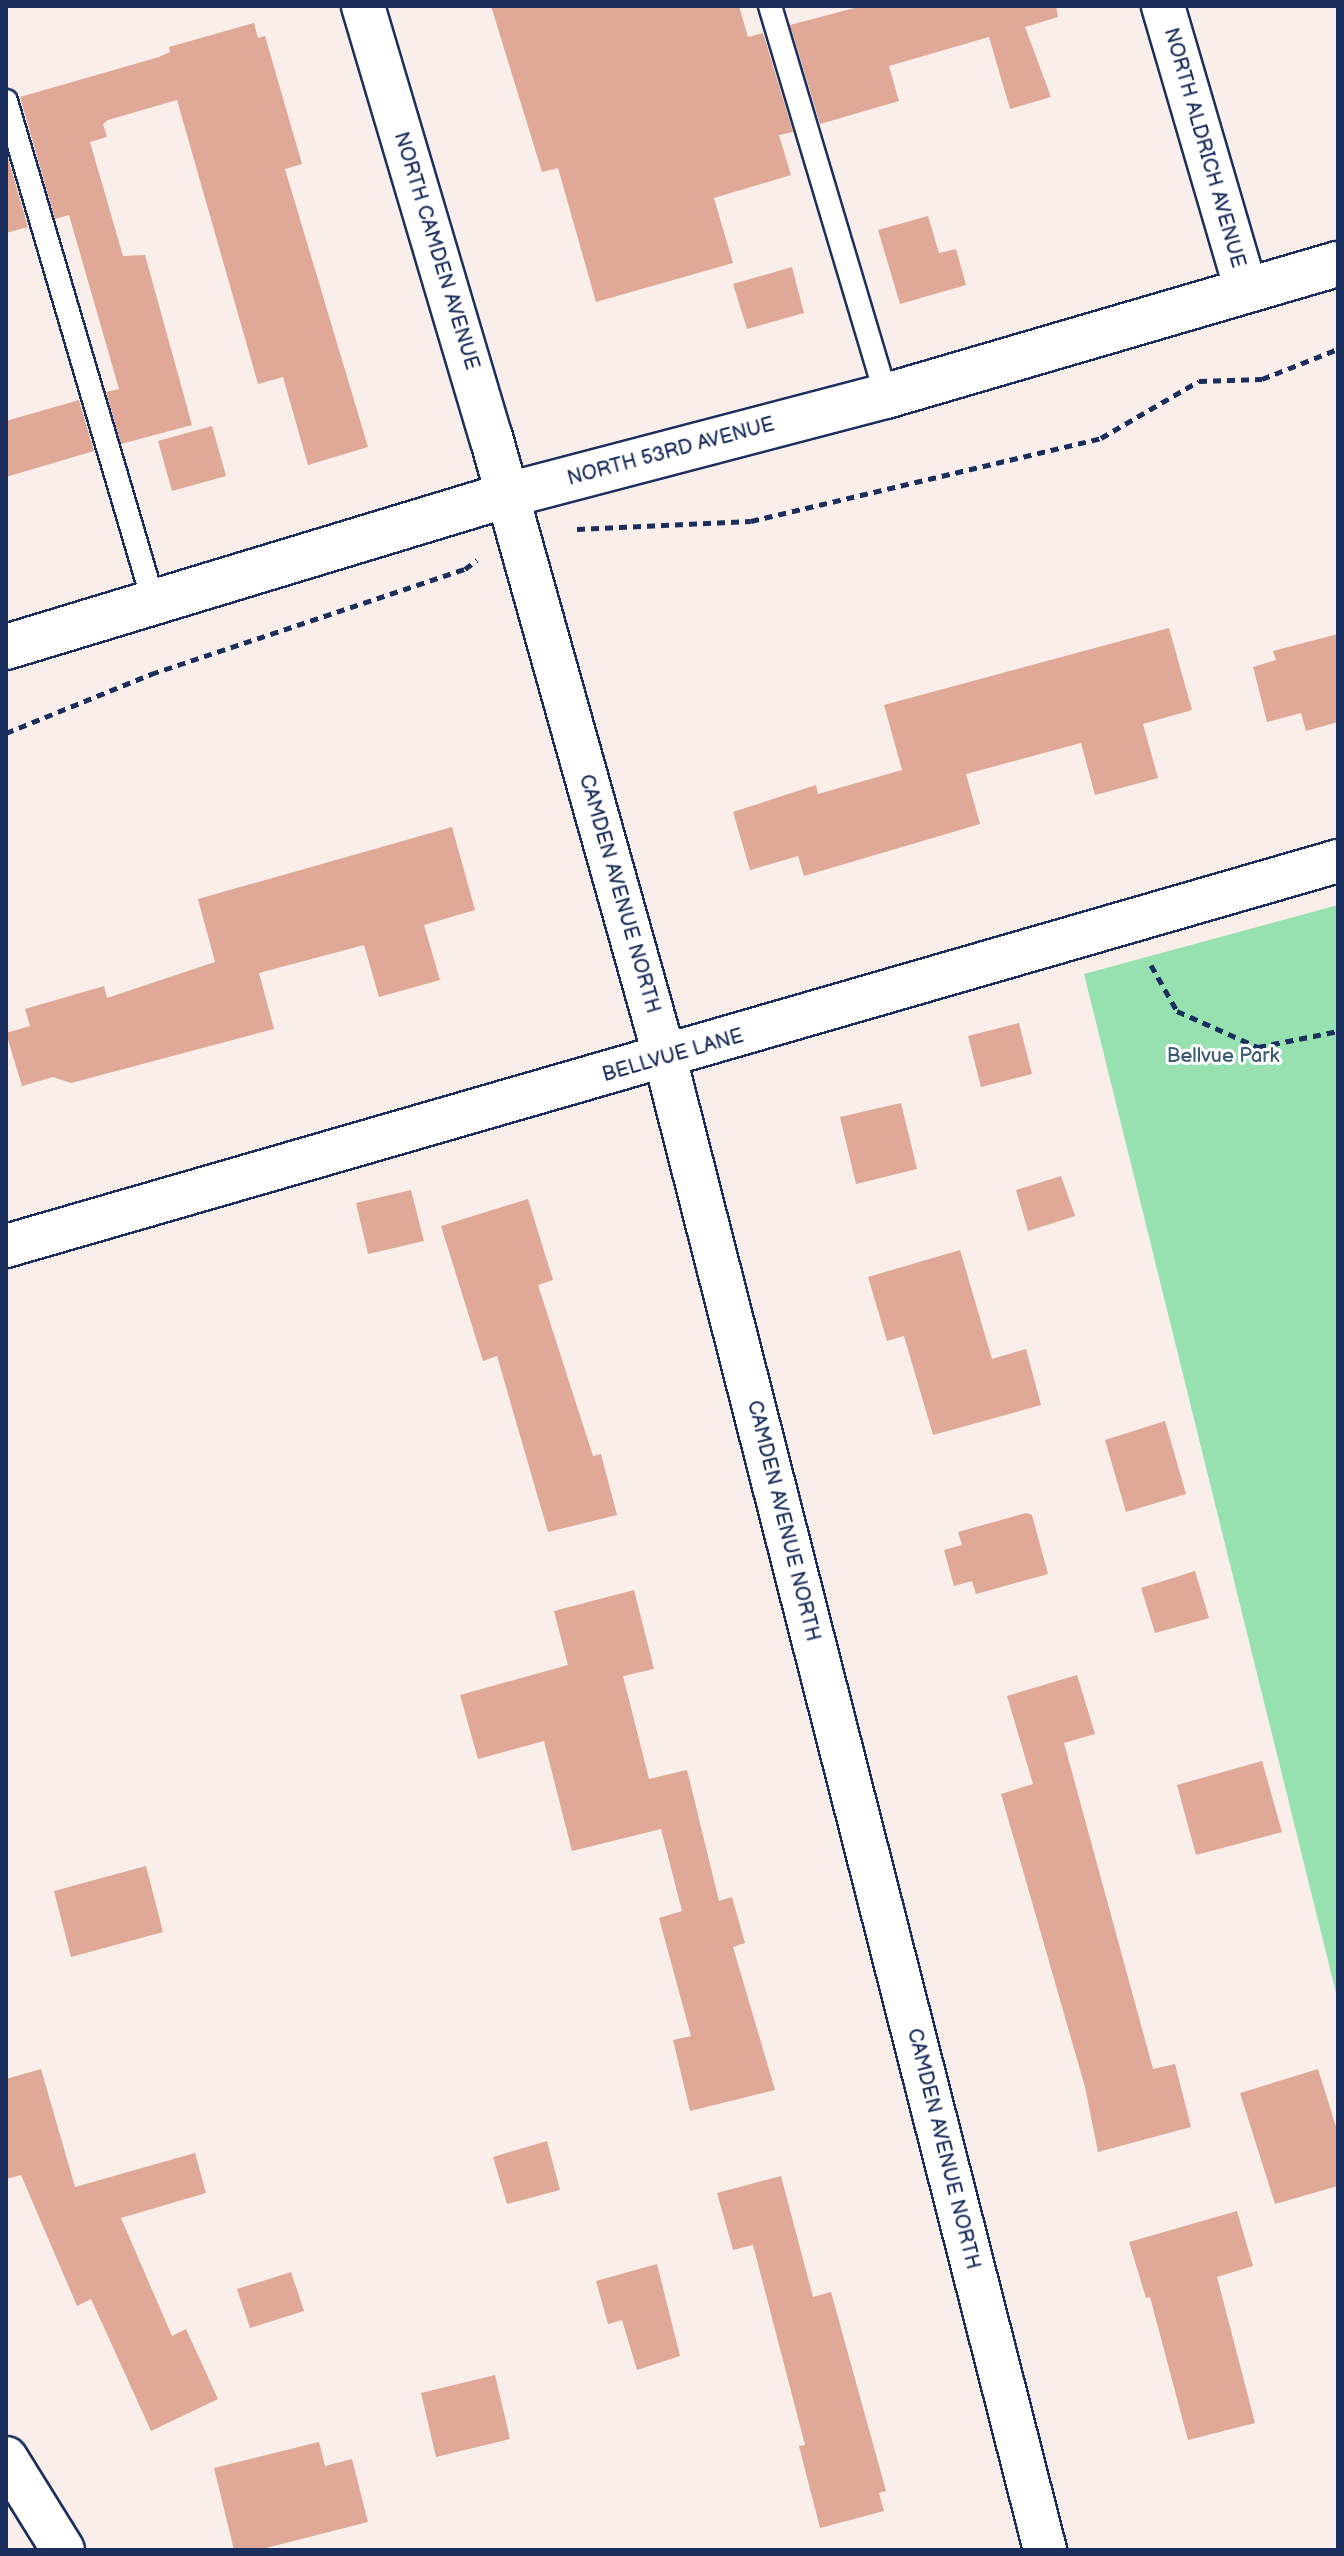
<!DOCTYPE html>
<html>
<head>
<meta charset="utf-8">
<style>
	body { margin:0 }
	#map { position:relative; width:1344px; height:2556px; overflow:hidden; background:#f9eeea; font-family:"Balsamiq Sans",sans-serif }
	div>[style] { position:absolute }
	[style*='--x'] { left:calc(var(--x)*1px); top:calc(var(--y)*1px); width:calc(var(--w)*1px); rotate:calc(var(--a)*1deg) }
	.green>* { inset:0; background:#97e1b0 }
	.building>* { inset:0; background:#dfa897 }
	.path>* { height:5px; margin-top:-2.5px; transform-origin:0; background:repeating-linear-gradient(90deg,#1b2f5e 0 8px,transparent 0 14px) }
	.roads { filter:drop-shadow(2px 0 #1b2f5e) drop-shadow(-2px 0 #1b2f5e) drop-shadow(0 2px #1b2f5e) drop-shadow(0 -2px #1b2f5e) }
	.service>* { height:22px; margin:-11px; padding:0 11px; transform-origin:11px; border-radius:11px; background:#fff }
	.minor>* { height:42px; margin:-21px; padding:0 21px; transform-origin:21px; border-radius:21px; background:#fff }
	.tertiary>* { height:44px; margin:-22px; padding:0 22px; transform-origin:22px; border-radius:22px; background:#fff }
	span { translate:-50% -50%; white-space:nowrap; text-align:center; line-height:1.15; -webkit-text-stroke:6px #fff; paint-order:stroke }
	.street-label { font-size:20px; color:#1b2f5e }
	.park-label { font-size:20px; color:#3a5c72 }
	.frame { position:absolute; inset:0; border:8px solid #1b2f5e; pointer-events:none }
</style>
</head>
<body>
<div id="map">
	<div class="green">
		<i style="clip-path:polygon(1338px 905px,1338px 2001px,1084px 974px)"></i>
	</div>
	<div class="building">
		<i style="clip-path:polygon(491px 6px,739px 6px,748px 37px,763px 33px,793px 132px,779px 135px,791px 175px,714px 198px,733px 263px,596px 302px,558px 168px,542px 172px)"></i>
		<i style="clip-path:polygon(862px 6px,1056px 6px,1058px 17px,1025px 27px,1051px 97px,1010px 109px,989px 37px,889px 66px,899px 101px,820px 124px,790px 25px)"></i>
		<i style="clip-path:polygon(254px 23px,258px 38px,265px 36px,302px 164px,285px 169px,368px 447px,308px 465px,283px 377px,258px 384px,177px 100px,108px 120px,103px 124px,107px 137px,90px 142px,123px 256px,145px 255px,192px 425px,121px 444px,106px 392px,119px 389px,69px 215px,55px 219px,20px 97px,159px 57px,170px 52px,169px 47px)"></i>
		<i style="clip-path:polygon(6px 151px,28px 227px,6px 233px)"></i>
		<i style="clip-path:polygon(928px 216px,939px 253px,956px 249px,966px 285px,900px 304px,878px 230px)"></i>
		<i style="clip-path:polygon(792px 267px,804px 313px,747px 329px,733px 284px)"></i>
		<i style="clip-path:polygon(79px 400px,94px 451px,6px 477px,6px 421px)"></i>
		<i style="clip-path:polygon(212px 426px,226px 476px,172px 491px,158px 441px)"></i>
		<i style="clip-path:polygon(1169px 628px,1192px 710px,1143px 724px,1158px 778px,1095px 795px,1081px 743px,966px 774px,980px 824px,804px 876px,798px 856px,750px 870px,733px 812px,816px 785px,818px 794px,902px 770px,884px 705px)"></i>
		<i style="clip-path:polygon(1338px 634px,1338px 722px,1306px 731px,1301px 713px,1267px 722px,1253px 667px,1276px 660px,1273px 651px)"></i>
		<i style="clip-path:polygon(452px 827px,475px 910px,424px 925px,440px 980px,379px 997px,364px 945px,259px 973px,274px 1029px,71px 1083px,53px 1077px,22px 1086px,6px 1033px,30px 1026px,25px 1009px,104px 986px,107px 998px,215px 962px,198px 899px)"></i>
		<i style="clip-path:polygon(1019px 1023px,1032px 1074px,981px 1087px,968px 1036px)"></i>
		<i style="clip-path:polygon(901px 1103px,917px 1169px,856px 1184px,840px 1117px)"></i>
		<i style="clip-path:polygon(1061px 1176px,1075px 1216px,1028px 1231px,1016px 1190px)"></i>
		<i style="clip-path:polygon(411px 1190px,424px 1241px,368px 1254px,356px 1203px)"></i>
		<i style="clip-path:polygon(528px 1199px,553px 1280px,538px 1285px,593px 1456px,601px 1454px,617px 1515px,548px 1532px,497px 1356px,483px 1361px,441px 1226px)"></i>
		<i style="clip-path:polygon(960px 1250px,992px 1359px,1026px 1349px,1041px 1405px,933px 1435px,904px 1336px,887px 1341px,868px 1277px)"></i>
		<i style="clip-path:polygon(1165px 1421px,1186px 1494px,1126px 1512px,1105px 1440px)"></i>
		<i style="clip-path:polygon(1026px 1513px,1032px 1515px,1048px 1574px,976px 1594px,972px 1581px,954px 1586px,944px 1550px,962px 1545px,958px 1532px)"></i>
		<i style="clip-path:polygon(1195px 1571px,1209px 1618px,1155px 1633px,1141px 1588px)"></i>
		<i style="clip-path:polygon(634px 1590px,654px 1669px,623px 1676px,649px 1779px,687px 1770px,719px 1901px,732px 1897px,745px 1943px,733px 1947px,775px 2090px,690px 2111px,673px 2040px,691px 2036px,659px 1918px,682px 1911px,661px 1829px,572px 1851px,544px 1741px,478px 1759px,460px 1695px,568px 1665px,554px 1611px)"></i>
		<i style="clip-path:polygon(1077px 1675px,1095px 1734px,1064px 1743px,1153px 2069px,1175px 2064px,1191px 2127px,1098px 2152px,1085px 2087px,1001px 1794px,1033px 1784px,1007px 1696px)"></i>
		<i style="clip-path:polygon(1262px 1761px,1282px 1832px,1196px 1855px,1177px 1785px)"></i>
		<i style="clip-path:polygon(146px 1866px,163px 1932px,71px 1957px,54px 1891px)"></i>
		<i style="clip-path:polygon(41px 2069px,75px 2187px,195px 2153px,206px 2193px,121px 2218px,172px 2336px,186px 2329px,218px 2399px,151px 2431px,91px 2299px,77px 2306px,21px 2175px,6px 2179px,6px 2079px)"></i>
		<i style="clip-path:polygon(1318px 2069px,1338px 2133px,1338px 2186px,1275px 2204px,1240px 2093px)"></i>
		<i style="clip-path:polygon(547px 2141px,560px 2190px,507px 2204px,493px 2157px)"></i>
		<i style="clip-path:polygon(781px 2176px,813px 2297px,831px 2292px,886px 2491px,879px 2493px,884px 2511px,820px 2528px,799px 2446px,805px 2445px,753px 2245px,733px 2250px,717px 2193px)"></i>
		<i style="clip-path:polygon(1237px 2211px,1253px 2266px,1217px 2277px,1255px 2423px,1188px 2440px,1150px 2297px,1146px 2298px,1129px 2242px)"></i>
		<i style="clip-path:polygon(657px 2264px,680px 2356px,637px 2370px,622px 2320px,608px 2324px,596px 2281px)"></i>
		<i style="clip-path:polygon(291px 2272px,304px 2311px,250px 2328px,237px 2289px)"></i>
		<i style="clip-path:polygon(495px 2375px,510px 2439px,436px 2457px,421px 2393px)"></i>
		<i style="clip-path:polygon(319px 2442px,325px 2466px,352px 2459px,368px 2522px,258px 2550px,234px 2550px,214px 2468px)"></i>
	</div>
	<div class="path">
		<i style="--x:577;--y:529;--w:174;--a:-2.6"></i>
		<i style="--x:751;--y:521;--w:360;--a:-13.3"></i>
		<i style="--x:1101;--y:438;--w:113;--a:-30.2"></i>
		<i style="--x:1199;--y:381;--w:63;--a:-1.8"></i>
		<i style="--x:1262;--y:379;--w:82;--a:-21.5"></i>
		<i style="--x:6;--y:733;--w:157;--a:-22.1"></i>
		<i style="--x:151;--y:674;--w:331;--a:-18.5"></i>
		<i style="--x:465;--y:569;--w:15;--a:-37"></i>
		<i style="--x:1151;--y:965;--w:53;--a:60.5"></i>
		<i style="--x:1177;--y:1011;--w:89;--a:24"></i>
		<i style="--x:1258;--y:1047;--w:82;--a:-11.3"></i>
	</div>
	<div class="roads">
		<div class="service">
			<i style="--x:770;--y:6;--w:407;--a:73.4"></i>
			<i style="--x:6;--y:101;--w:524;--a:73.6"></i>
		</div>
		<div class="minor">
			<i style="--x:363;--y:6;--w:450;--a:73.5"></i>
			<i style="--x:491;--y:437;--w:645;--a:74.35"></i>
			<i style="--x:665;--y:1058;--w:1540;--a:75.71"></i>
			<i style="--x:1163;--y:6;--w:296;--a:73.7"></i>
			<i style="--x:6;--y:1246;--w:1387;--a:-16.12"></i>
			<i style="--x:6;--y:2458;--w:108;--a:58.2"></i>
		</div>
		<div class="tertiary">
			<i style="--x:6;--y:647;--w:520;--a:-16.87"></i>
			<i style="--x:504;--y:496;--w:395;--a:-14.7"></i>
			<i style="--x:886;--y:396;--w:471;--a:-16.3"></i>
		</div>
	</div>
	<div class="street-label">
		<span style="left:1204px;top:148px;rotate:74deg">NORTH ALDRICH AVENUE</span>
		<span style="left:436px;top:251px;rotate:73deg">NORTH CAMDEN AVENUE</span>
		<span style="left:671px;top:452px;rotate:-15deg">NORTH 53RD AVENUE</span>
		<span style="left:619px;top:894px;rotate:74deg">CAMDEN AVENUE NORTH</span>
		<span style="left:673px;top:1056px;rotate:-16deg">BELLVUE LANE</span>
		<span style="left:783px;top:1521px;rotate:76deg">CAMDEN AVENUE NORTH</span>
		<span style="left:943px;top:2149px;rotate:76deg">CAMDEN AVENUE NORTH</span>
	</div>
	<div class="park-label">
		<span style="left:1223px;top:1056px">Bellvue Park</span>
	</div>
	<div class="frame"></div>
</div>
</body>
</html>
